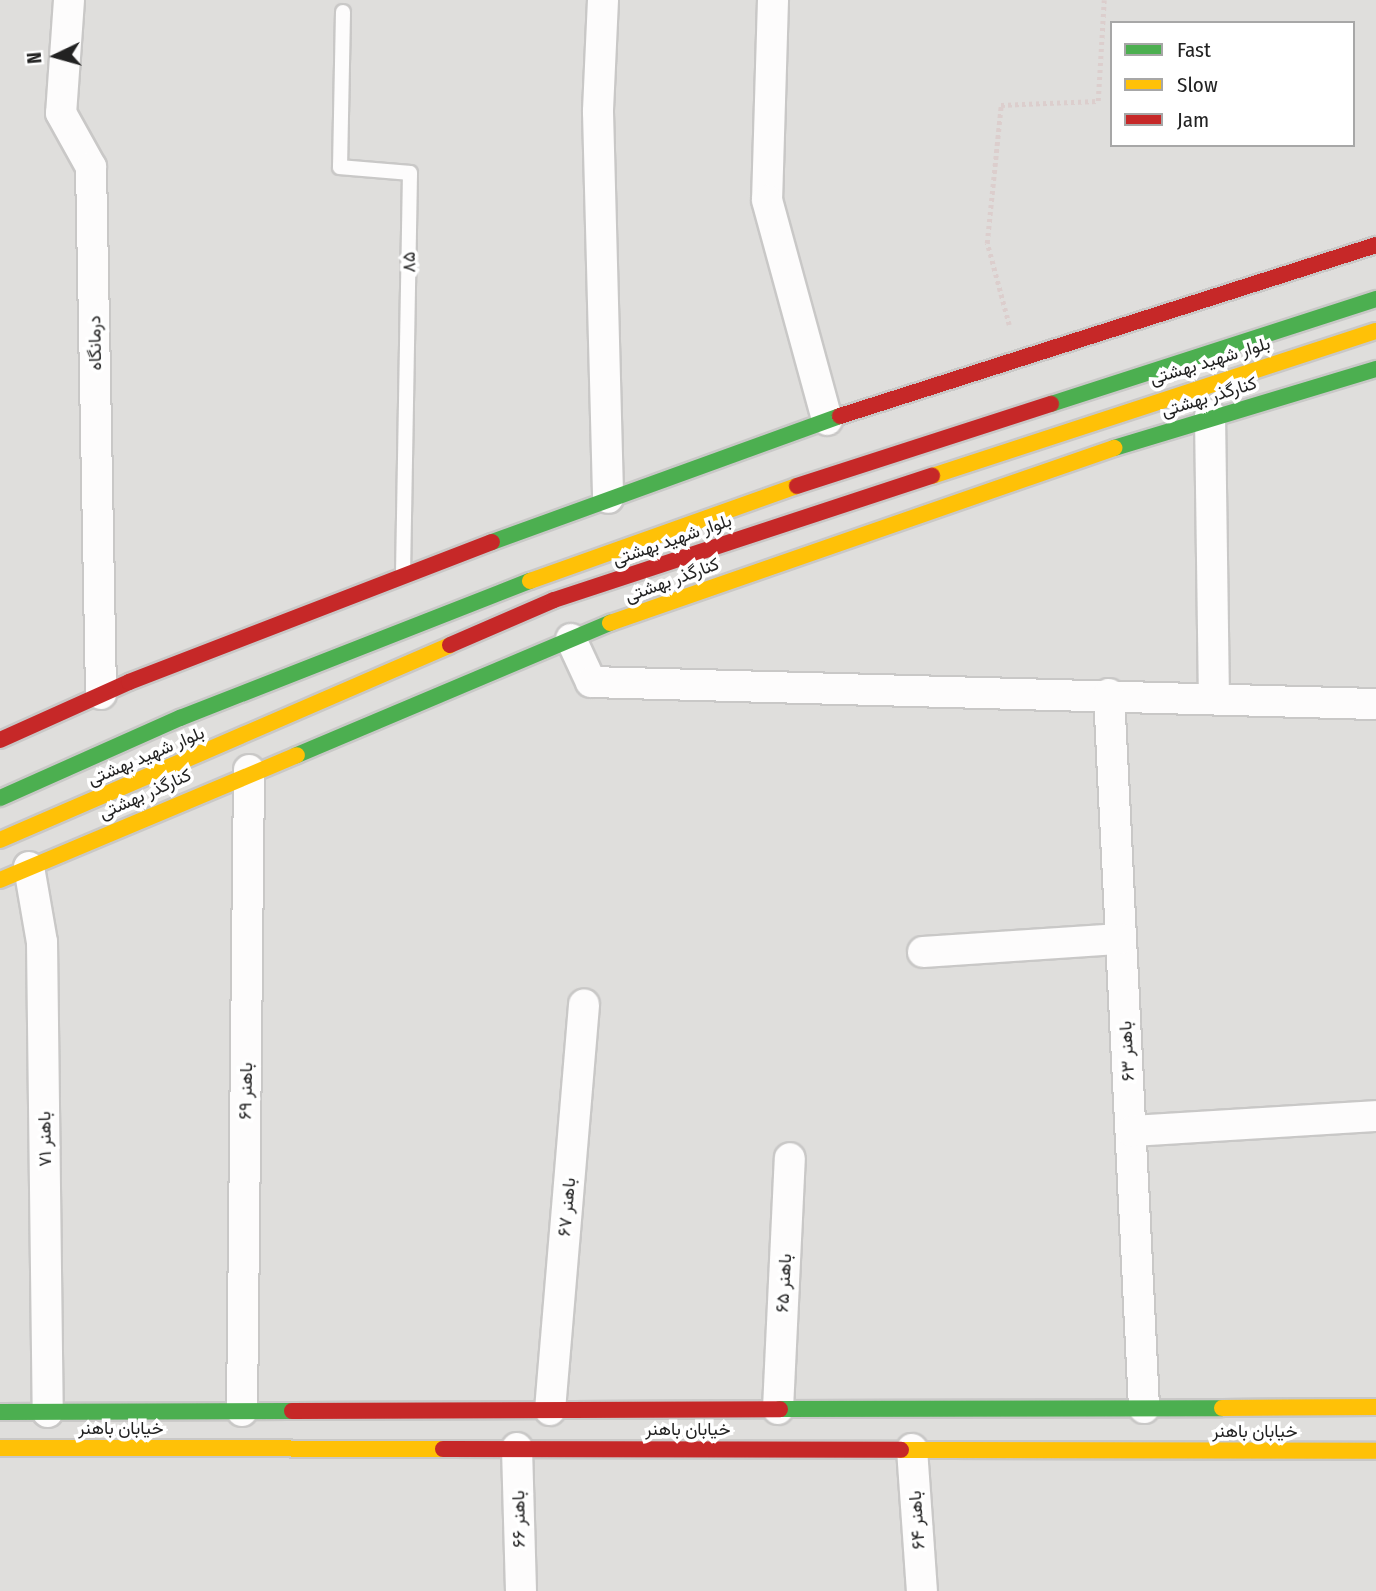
<!DOCTYPE html>
<html>
<head>
<meta charset="utf-8">
<style>
	body { margin:0 }
	#map { position:relative; width:1376px; height:1591px; overflow:hidden; background:#f0eeeb; font-family:"Fira Sans Condensed",Vazirmatn,sans-serif }
	div>[style] { position:absolute }
	[style*='--x'] { left:calc(var(--x)*1px); top:calc(var(--y)*1px); width:calc(var(--w)*1px); rotate:calc(var(--a)*1deg) }
	.residential>* { inset:0; background:#dfdedc }
	.path>* { height:4.5px; margin-top:-2.25px; transform-origin:0; background:repeating-linear-gradient(90deg,#dccecd 0 3.5px,transparent 0 7px) }
	.roads { filter:drop-shadow(2px 0 #c9c8c7) drop-shadow(-2px 0 #c9c8c7) drop-shadow(0 2px #c9c8c7) drop-shadow(0 -2px #c9c8c7) }
	.lane>* { height:14px; margin:-7px; padding:0 7px; transform-origin:7px; border-radius:7px; background:#fdfcfc }
	.street>* { height:30px; margin:-15px; padding:0 15px; transform-origin:15px; border-radius:15px; background:#fdfcfc }
	.fast>* { height:16px; margin:-8px; padding:0 8px; transform-origin:8px; border-radius:8px; background:#4caf50 }
	.slow>* { height:16px; margin:-8px; padding:0 8px; transform-origin:8px; border-radius:8px; background:#ffc107 }
	.jam>* { height:16px; margin:-8px; padding:0 8px; transform-origin:8px; border-radius:8px; background:#c62828 }
	span { translate:-50% -50%; white-space:nowrap; text-align:center; line-height:1.15; -webkit-text-stroke:7px #fff; paint-order:stroke }
	.street-label { font-size:18px; color:#222 }
	.legend { position:absolute; left:1110px; top:21px; width:245px; height:126px; box-sizing:border-box; background:#fff; border:2px solid #a7a7a7; margin:0; padding:9px 12px; list-style:none; font-size:21px; color:#222 }
	.legend li { display:flex; align-items:center; gap:14px; height:35px }
	.legend b { width:35px; border:2px solid #a7a7a7 }
	.north { position:absolute; left:21px; top:21px; width:70px; height:70px; -webkit-text-stroke:5px #fff; paint-order:stroke; rotate:265deg; font-size:19px; font-weight:700; line-height:28px; text-align:center; color:#222 }
	.north::after { content:''; display:block; margin:auto; width:24px; height:32px; background:#222; clip-path:polygon(50% 0,100% 100%,50% 72%,0 100%) }
</style>
</head>
<body>
<div id="map">
	<div class="residential">
		<i style="clip-path:polygon(evenodd,0 0,1376px 0,1376px 1591px,0 1591px,0 0,1112px 23px,1353px 23px,1353px 145px,1112px 145px,1112px 23px)"></i>
	</div>
	<div class="path">
		<i style="--x:1009;--y:325;--w:85;--a:-105"></i>
		<i style="--x:987;--y:243;--w:139;--a:-84.2"></i>
		<i style="--x:1001;--y:105;--w:97;--a:-2.4"></i>
		<i style="--x:1098;--y:101;--w:101;--a:-86.6"></i>
	</div>
	<div class="roads">
		<div class="lane">
			<i style="--x:343;--y:12;--w:155;--a:91.1"></i>
			<i style="--x:340;--y:167;--w:70;--a:4.9"></i>
			<i style="--x:410;--y:173;--w:402;--a:91"></i>
		</div>
		<div class="street">
			<i style="--x:69;--y:0;--w:113;--a:94"></i>
			<i style="--x:61;--y:113;--w:62;--a:60.9"></i>
			<i style="--x:91;--y:167;--w:527;--a:88.91"></i>
			<i style="--x:603;--y:0;--w:112;--a:92.6"></i>
			<i style="--x:598;--y:112;--w:386;--a:88.5"></i>
			<i style="--x:773;--y:0;--w:200;--a:91.7"></i>
			<i style="--x:767;--y:200;--w:228;--a:74.7"></i>
			<i style="--x:1210;--y:415;--w:283;--a:89.2"></i>
			<i style="--x:571;--y:639;--w:47;--a:65.1"></i>
			<i style="--x:591;--y:682;--w:785;--a:1.61"></i>
			<i style="--x:1109;--y:694;--w:715;--a:87.19"></i>
			<i style="--x:29;--y:867;--w:76;--a:80.2"></i>
			<i style="--x:42;--y:942;--w:470;--a:89.3"></i>
			<i style="--x:923;--y:952;--w:198;--a:-3.8"></i>
			<i style="--x:1131;--y:1131;--w:245;--a:-3.5"></i>
			<i style="--x:778;--y:1409;--w:251;--a:-87.3"></i>
			<i style="--x:550;--y:1410;--w:407;--a:-85.2"></i>
			<i style="--x:242;--y:1411;--w:641;--a:-89.37"></i>
			<i style="--x:517;--y:1448;--w:143;--a:88.4"></i>
			<i style="--x:912;--y:1449;--w:142;--a:86"></i>
		</div>
		<div class="fast">
			<i style="--x:1051;--y:404;--w:342;--a:-17.9"></i>
			<i style="--x:1114;--y:448;--w:274;--a:-16.8"></i>
			<i style="--x:492;--y:542;--w:370;--a:-19.9"></i>
			<i style="--x:297;--y:755;--w:340;--a:-22.9"></i>
			<i style="--x:0;--y:798;--w:197;--a:-24"></i>
			<i style="--x:180;--y:718;--w:376;--a:-21.4"></i>
			<i style="--x:780;--y:1409;--w:442;--a:-0.1"></i>
			<i style="--x:0;--y:1412;--w:292;--a:-0.2"></i>
		</div>
		<div class="slow">
			<i style="--x:932;--y:476;--w:467;--a:-18.1"></i>
			<i style="--x:530;--y:581;--w:283;--a:-19.6"></i>
			<i style="--x:610;--y:623;--w:534;--a:-19.15"></i>
			<i style="--x:0;--y:840;--w:490;--a:-23.4"></i>
			<i style="--x:0;--y:880;--w:322;--a:-22.8"></i>
			<i style="--x:1222;--y:1408;--w:154;--a:-0.4"></i>
			<i style="--x:0;--y:1448;--w:443;--a:0.1"></i>
			<i style="--x:901;--y:1450;--w:475;--a:0.1"></i>
		</div>
		<div class="jam">
			<i style="--x:840;--y:416;--w:563;--a:-17.69"></i>
			<i style="--x:797;--y:486;--w:267;--a:-17.9"></i>
			<i style="--x:450;--y:645;--w:113;--a:-23.4"></i>
			<i style="--x:554;--y:600;--w:398;--a:-18.2"></i>
			<i style="--x:0;--y:740;--w:141;--a:-24.2"></i>
			<i style="--x:129;--y:682;--w:389;--a:-21.1"></i>
			<i style="--x:292;--y:1411;--w:488;--a:-0.2"></i>
			<i style="--x:443;--y:1449;--w:458;--a:0.1"></i>
		</div>
	</div>
	<div class="street-label">
		<span style="left:409px;top:262px;rotate:-89deg">۸۵</span>
		<span style="left:95px;top:343px;rotate:-91deg">درمانگاه</span>
		<span style="left:1210px;top:361px;rotate:-17deg">بلوار شهید بهشتی</span>
		<span style="left:1209px;top:397px;rotate:-17deg">کنارگذر بهشتی</span>
		<span style="left:672px;top:540px;rotate:-19deg">بلوار شهید بهشتی</span>
		<span style="left:672px;top:580px;rotate:-20deg">کنارگذر بهشتی</span>
		<span style="left:146px;top:756px;rotate:-23deg">بلوار شهید بهشتی</span>
		<span style="left:145px;top:794px;rotate:-24deg">کنارگذر بهشتی</span>
		<span style="left:1127px;top:1051px;rotate:-93deg">باهنر ۶۳</span>
		<span style="left:246px;top:1091px;rotate:-89deg">باهنر ۶۹</span>
		<span style="left:45px;top:1139px;rotate:-91deg">باهنر ۷۱</span>
		<span style="left:567px;top:1207px;rotate:-85deg">باهنر ۶۷</span>
		<span style="left:784px;top:1283px;rotate:-87deg">باهنر ۶۵</span>
		<span style="left:121px;top:1428px">خیابان باهنر</span>
		<span style="left:688px;top:1429px">خیابان باهنر</span>
		<span style="left:1255px;top:1431px">خیابان باهنر</span>
		<span style="left:519px;top:1519px;rotate:-91deg">باهنر ۶۶</span>
		<span style="left:917px;top:1520px;rotate:-94deg">باهنر ۶۴</span>
	</div>
	<ul class="legend">
	<li><b style="height:9px;background:#4caf50"></b>Fast</li>
	<li><b style="height:9px;background:#ffc107"></b>Slow</li>
	<li><b style="height:9px;background:#c62828"></b>Jam</li>
	</ul>
	<div class="north">N</div>
</div>
</body>
</html>
